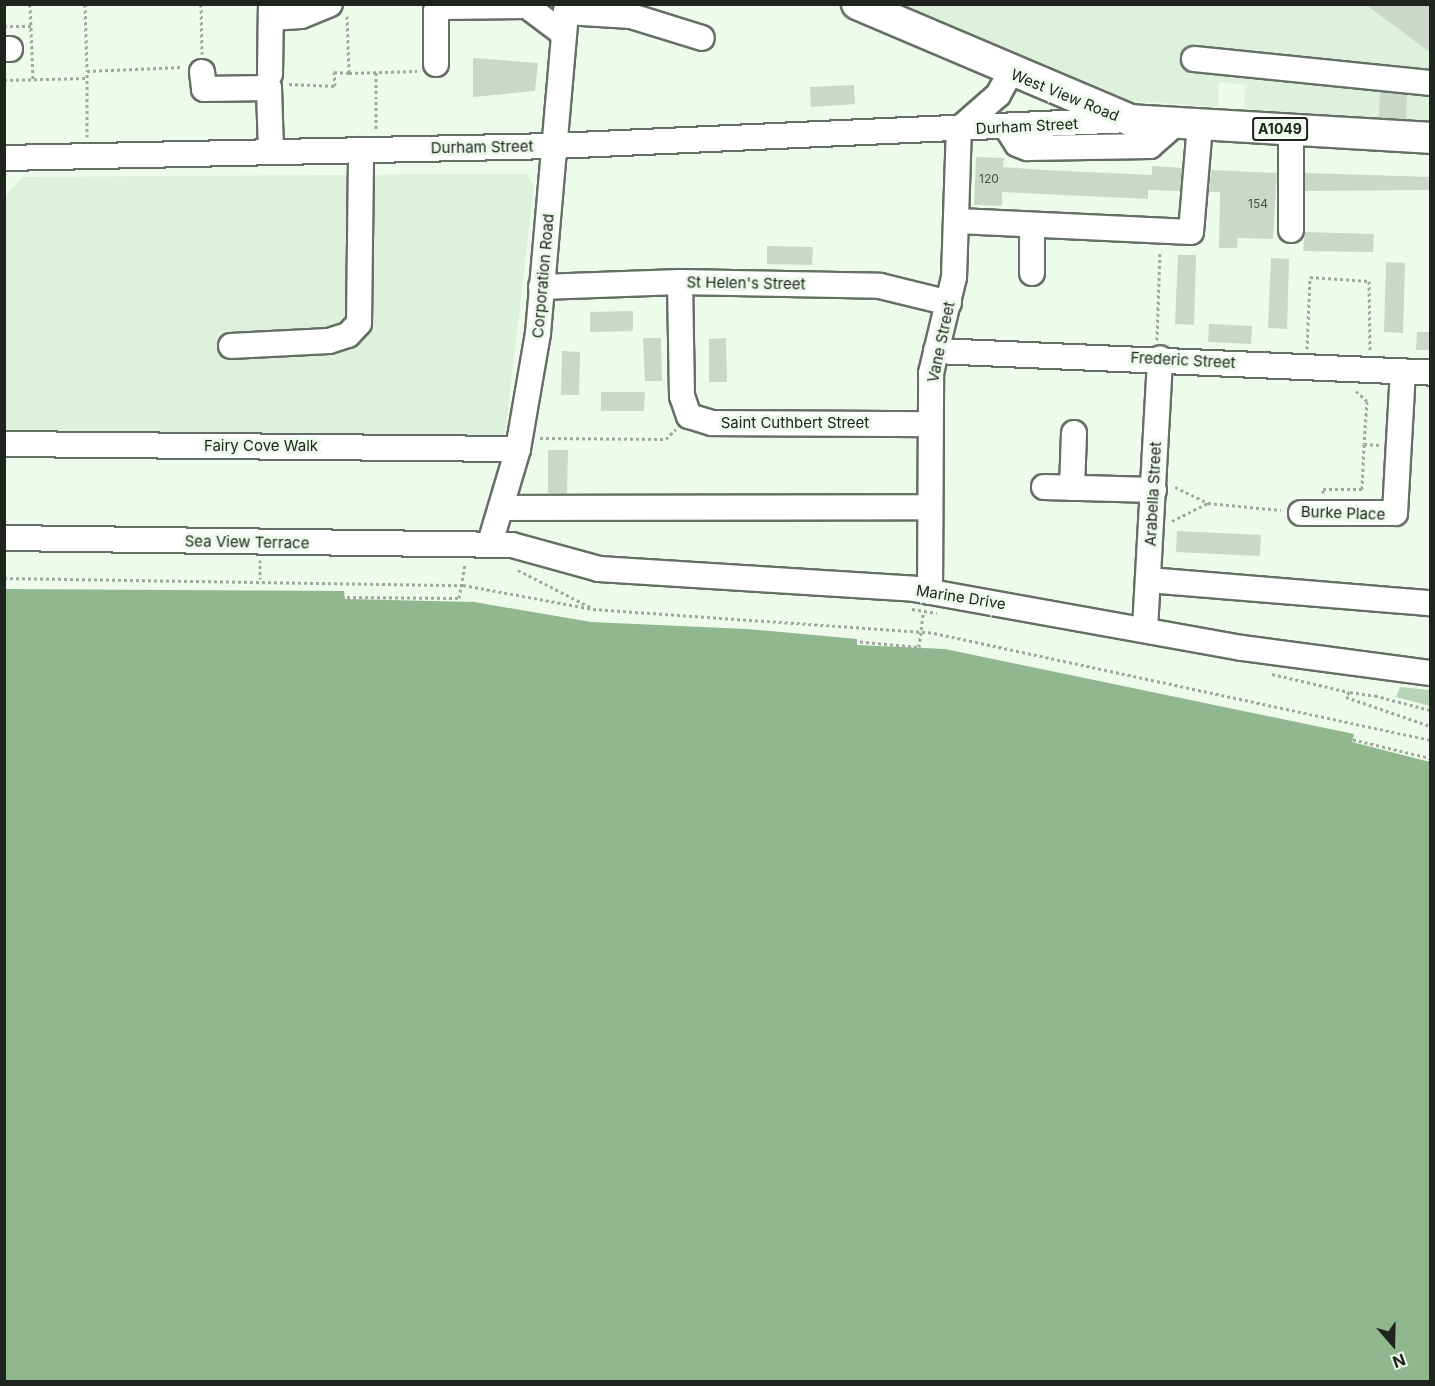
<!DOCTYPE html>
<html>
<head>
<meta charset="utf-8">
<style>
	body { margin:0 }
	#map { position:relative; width:1435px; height:1386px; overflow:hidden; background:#edfaec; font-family:Inter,sans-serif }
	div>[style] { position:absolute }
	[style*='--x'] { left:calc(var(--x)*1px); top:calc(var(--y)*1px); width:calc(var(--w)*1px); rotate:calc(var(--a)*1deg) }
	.built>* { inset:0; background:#def1dd }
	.green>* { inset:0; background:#b7d4b6 }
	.water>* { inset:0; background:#91b78f }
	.building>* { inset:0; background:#cbd7ca }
	.path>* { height:3px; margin-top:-1.5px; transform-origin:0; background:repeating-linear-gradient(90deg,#9fa99e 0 3px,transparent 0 6px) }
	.roads { filter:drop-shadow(2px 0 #657064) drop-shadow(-2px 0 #657064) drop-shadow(0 2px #657064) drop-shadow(0 -2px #657064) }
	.minor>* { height:24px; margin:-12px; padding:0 12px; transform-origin:12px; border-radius:12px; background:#fff }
	.major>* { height:30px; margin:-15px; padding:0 15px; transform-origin:15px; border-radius:15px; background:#fff }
	.rail>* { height:7px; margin-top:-3.5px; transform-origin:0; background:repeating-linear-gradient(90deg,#edfaec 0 14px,#4d534c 0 28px); box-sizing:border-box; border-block:2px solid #4d534c }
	span { translate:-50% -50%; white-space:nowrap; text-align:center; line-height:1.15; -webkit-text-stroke:6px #edfaec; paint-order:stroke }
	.number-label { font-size:12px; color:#4b514a }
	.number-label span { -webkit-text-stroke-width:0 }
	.shield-label span { padding:2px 4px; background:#edfaec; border:2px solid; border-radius:4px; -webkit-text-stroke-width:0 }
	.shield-label { font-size:14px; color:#20241f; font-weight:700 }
	.street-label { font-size:15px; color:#20241f }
	.frame { position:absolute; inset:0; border:6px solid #20241f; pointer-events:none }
	.north { position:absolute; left:1363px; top:1314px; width:60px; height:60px; -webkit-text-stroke:4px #edfaec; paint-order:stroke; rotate:160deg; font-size:16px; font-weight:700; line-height:24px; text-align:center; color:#20241f }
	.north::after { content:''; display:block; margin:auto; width:21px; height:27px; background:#20241f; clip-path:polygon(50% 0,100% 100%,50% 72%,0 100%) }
</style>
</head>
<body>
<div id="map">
	<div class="built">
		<i style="clip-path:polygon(905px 5px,1430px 5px,1430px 122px,1244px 113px,1245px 85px,1219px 82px,1218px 107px,1132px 101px)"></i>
		<i style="clip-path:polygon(526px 174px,534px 185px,504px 444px,5px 438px,6px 196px,22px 177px)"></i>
	</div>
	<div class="green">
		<i style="clip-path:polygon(1400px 687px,1430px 690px,1430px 706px,1396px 697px)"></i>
	</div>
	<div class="water">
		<i style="clip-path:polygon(5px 589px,344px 591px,345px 599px,474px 602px,591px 622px,747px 629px,857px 639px,857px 645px,945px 649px,1354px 734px,1352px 742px,1430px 762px,1430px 1381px,5px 1381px)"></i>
	</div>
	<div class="building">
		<i style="clip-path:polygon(1365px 4px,1431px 4px,1431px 53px)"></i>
		<i style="clip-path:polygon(473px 58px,538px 63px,535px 91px,473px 97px)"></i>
		<i style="clip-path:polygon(854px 85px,855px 104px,811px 107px,810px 87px)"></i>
		<i style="clip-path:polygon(1380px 92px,1407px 95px,1406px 119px,1379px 118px)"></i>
		<i style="clip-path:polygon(976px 157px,1004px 158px,1003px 167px,1045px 170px,1152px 175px,1152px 166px,1182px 168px,1180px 191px,1148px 190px,1148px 199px,1002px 192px,1002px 206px,974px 205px)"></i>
		<i style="clip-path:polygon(1211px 170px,1277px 173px,1273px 239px,1238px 238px,1237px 248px,1219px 248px,1220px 192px,1209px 192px)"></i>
		<i style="clip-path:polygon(1305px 173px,1431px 177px,1431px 190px,1305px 191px)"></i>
		<i style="clip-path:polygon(1305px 232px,1374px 234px,1373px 252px,1303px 251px)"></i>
		<i style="clip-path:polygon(767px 246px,813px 247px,812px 265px,767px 264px)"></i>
		<i style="clip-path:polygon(1178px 255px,1196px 255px,1194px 325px,1175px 324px)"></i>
		<i style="clip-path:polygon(1271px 258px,1289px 259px,1287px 329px,1268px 328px)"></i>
		<i style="clip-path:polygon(1386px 262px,1405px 263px,1403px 333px,1384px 332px)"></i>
		<i style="clip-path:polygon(633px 311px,633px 331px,590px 332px,590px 312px)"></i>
		<i style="clip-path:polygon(1209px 324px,1252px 326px,1251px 344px,1208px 342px)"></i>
		<i style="clip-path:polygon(1417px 332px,1431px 332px,1431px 350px,1416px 350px)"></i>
		<i style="clip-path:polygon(643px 338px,661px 338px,662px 381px,645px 381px)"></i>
		<i style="clip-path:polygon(726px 338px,727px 382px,709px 382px,709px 339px)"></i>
		<i style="clip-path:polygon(562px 351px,580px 352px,579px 395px,561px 395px)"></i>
		<i style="clip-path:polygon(601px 392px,645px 392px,644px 411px,601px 411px)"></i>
		<i style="clip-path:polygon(548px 450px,568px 450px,567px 494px,548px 493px)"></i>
		<i style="clip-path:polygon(1177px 531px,1261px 535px,1260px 556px,1176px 552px)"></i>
	</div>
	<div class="path">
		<i style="--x:30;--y:4;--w:75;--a:87.7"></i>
		<i style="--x:85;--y:4;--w:67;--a:88.3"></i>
		<i style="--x:201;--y:4;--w:50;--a:88.9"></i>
		<i style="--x:347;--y:16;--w:57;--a:88"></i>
		<i style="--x:349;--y:73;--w:68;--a:-1.7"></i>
		<i style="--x:4;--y:26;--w:27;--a:0"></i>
		<i style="--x:376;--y:72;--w:57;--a:90"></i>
		<i style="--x:4;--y:80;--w:83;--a:-1.4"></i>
		<i style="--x:289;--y:84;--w:46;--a:2.5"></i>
		<i style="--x:335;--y:86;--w:14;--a:-94"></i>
		<i style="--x:334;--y:72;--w:15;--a:4"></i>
		<i style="--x:87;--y:137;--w:66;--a:-90"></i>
		<i style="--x:87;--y:71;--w:95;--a:-2.4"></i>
		<i style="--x:1157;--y:340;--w:89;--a:-88.1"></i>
		<i style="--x:1307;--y:349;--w:72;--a:-87.6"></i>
		<i style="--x:1310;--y:277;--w:59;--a:3.9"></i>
		<i style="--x:1369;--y:281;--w:69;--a:89.2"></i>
		<i style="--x:1356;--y:391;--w:15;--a:42"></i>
		<i style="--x:1367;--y:401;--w:43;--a:94"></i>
		<i style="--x:540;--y:438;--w:126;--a:0.5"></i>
		<i style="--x:666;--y:439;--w:14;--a:-45"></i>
		<i style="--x:1175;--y:487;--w:37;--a:26"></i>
		<i style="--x:1208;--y:503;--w:73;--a:5.5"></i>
		<i style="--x:1323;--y:493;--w:4;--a:-90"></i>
		<i style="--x:1323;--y:489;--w:39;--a:0"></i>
		<i style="--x:1362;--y:489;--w:45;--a:-87.5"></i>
		<i style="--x:1364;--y:444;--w:15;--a:4"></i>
		<i style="--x:1172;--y:521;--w:40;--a:-26.6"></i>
		<i style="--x:260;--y:560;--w:19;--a:90"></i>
		<i style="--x:518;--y:570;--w:83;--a:27.2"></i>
		<i style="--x:4;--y:578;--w:459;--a:0.9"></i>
		<i style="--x:463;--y:585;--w:132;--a:10.5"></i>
		<i style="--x:593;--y:609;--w:342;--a:4"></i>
		<i style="--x:934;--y:633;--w:507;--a:12.17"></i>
		<i style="--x:341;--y:597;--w:118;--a:0.5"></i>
		<i style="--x:459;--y:598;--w:36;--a:-80"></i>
		<i style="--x:912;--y:609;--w:25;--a:9"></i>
		<i style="--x:854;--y:641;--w:65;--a:5.3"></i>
		<i style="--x:919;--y:647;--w:33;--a:-83"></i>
		<i style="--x:1272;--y:674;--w:79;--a:13.2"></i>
		<i style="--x:1430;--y:710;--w:55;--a:-165.2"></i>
		<i style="--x:1377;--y:696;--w:28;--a:-172"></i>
		<i style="--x:1349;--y:692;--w:6;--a:121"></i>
		<i style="--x:1346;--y:697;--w:89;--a:19"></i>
		<i style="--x:1347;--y:738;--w:85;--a:13.5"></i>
	</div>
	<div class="roads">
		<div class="minor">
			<i style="--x:524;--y:4;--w:50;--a:36.9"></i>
			<i style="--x:566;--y:12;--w:65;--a:3.5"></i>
			<i style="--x:631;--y:16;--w:74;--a:17.2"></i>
			<i style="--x:271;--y:18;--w:30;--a:-4"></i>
			<i style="--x:301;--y:16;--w:31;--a:-22"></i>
			<i style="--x:4;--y:49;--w:6;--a:0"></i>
			<i style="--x:1194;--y:59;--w:237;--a:5.8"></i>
			<i style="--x:436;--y:64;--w:53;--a:-90"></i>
			<i style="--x:436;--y:11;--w:6;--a:-39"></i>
			<i style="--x:441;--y:7;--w:84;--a:-0.7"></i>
			<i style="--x:202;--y:72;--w:17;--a:83"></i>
			<i style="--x:204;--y:89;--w:65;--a:-0.9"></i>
			<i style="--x:269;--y:88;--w:64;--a:88.2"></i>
			<i style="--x:270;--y:74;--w:70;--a:-89.2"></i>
			<i style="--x:1006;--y:127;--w:20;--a:57"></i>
			<i style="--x:1017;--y:144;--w:11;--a:22"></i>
			<i style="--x:1027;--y:148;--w:123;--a:-0.9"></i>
			<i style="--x:1150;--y:146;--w:35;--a:-41"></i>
			<i style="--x:959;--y:129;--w:52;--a:-41.1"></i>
			<i style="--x:998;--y:95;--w:25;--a:-61"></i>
			<i style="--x:4;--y:158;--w:551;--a:-1.25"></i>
			<i style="--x:555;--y:146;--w:575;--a:-2.59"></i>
			<i style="--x:958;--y:221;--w:233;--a:2.7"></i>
			<i style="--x:1191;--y:232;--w:107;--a:-85.2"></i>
			<i style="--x:1291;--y:230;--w:100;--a:-90"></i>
			<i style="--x:1032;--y:273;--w:47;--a:-90"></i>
			<i style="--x:680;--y:282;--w:114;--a:89"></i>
			<i style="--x:682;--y:396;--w:21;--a:71"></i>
			<i style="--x:689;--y:416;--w:24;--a:17"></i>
			<i style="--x:712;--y:423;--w:217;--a:0.3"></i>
			<i style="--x:541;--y:287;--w:139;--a:-2.1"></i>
			<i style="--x:680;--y:282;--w:200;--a:1.1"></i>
			<i style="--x:880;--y:286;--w:71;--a:13.8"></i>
			<i style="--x:231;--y:346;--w:98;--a:-2.9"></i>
			<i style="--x:329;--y:341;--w:20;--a:-18"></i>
			<i style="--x:348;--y:335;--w:16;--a:-47"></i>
			<i style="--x:359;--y:323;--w:173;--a:-89.3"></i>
			<i style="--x:936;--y:351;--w:494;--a:2.5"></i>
			<i style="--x:4;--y:444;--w:514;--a:0.56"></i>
			<i style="--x:1044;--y:487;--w:110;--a:1.6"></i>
			<i style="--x:1072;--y:488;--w:55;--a:-87.9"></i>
			<i style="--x:501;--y:508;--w:428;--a:-0.1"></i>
			<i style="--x:1301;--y:513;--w:94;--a:0"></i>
			<i style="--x:1395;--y:513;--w:142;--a:-86.8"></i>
			<i style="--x:4;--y:538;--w:508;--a:0.79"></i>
			<i style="--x:512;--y:545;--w:90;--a:15.4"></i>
			<i style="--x:599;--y:569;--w:316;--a:3.6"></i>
			<i style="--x:914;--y:589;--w:333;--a:10.2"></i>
			<i style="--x:1242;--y:648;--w:190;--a:7.6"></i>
			<i style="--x:490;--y:543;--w:98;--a:-73.4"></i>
			<i style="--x:518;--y:449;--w:118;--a:-80.2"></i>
			<i style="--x:538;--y:333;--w:330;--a:-85"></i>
			<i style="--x:1148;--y:580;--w:283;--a:4.7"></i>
			<i style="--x:930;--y:592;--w:219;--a:-89.7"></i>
			<i style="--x:931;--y:373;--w:99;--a:-76.5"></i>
			<i style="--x:954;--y:277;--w:148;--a:-88.1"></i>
			<i style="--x:1145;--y:629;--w:271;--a:-86.8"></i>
		</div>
		<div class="major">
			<i style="--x:857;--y:4;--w:297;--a:23"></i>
			<i style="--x:1130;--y:120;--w:301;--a:3.4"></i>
		</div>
	</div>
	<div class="rail">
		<i style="--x:1234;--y:5;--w:1;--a:-90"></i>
	</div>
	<div class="number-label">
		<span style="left:989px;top:179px">120</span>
		<span style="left:1258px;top:204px">154</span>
	</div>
	<div class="shield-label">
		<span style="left:1280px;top:129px">A1049</span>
	</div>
	<div class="street-label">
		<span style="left:1065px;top:95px;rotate:22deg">West View Road</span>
		<span style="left:1027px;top:126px;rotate:-3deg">Durham Street</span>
		<span style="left:482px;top:147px;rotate:-1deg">Durham Street</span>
		<span style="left:543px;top:276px;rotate:-85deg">Corporation Road</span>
		<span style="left:746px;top:283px;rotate:1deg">St Helen's Street</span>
		<span style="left:941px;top:342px;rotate:-78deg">Vane Street</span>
		<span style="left:1183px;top:360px;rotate:3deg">Frederic Street</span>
		<span style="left:795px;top:423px">Saint Cuthbert Street</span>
		<span style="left:261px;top:446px">Fairy Cove Walk</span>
		<span style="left:1153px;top:494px;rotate:-87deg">Arabella Street</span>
		<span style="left:1343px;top:513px;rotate:2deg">Burke Place</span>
		<span style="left:247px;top:542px;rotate:1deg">Sea View Terrace</span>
		<span style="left:961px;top:597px;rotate:9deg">Marine Drive</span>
	</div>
	<div class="frame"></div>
	<div class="north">N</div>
</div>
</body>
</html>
